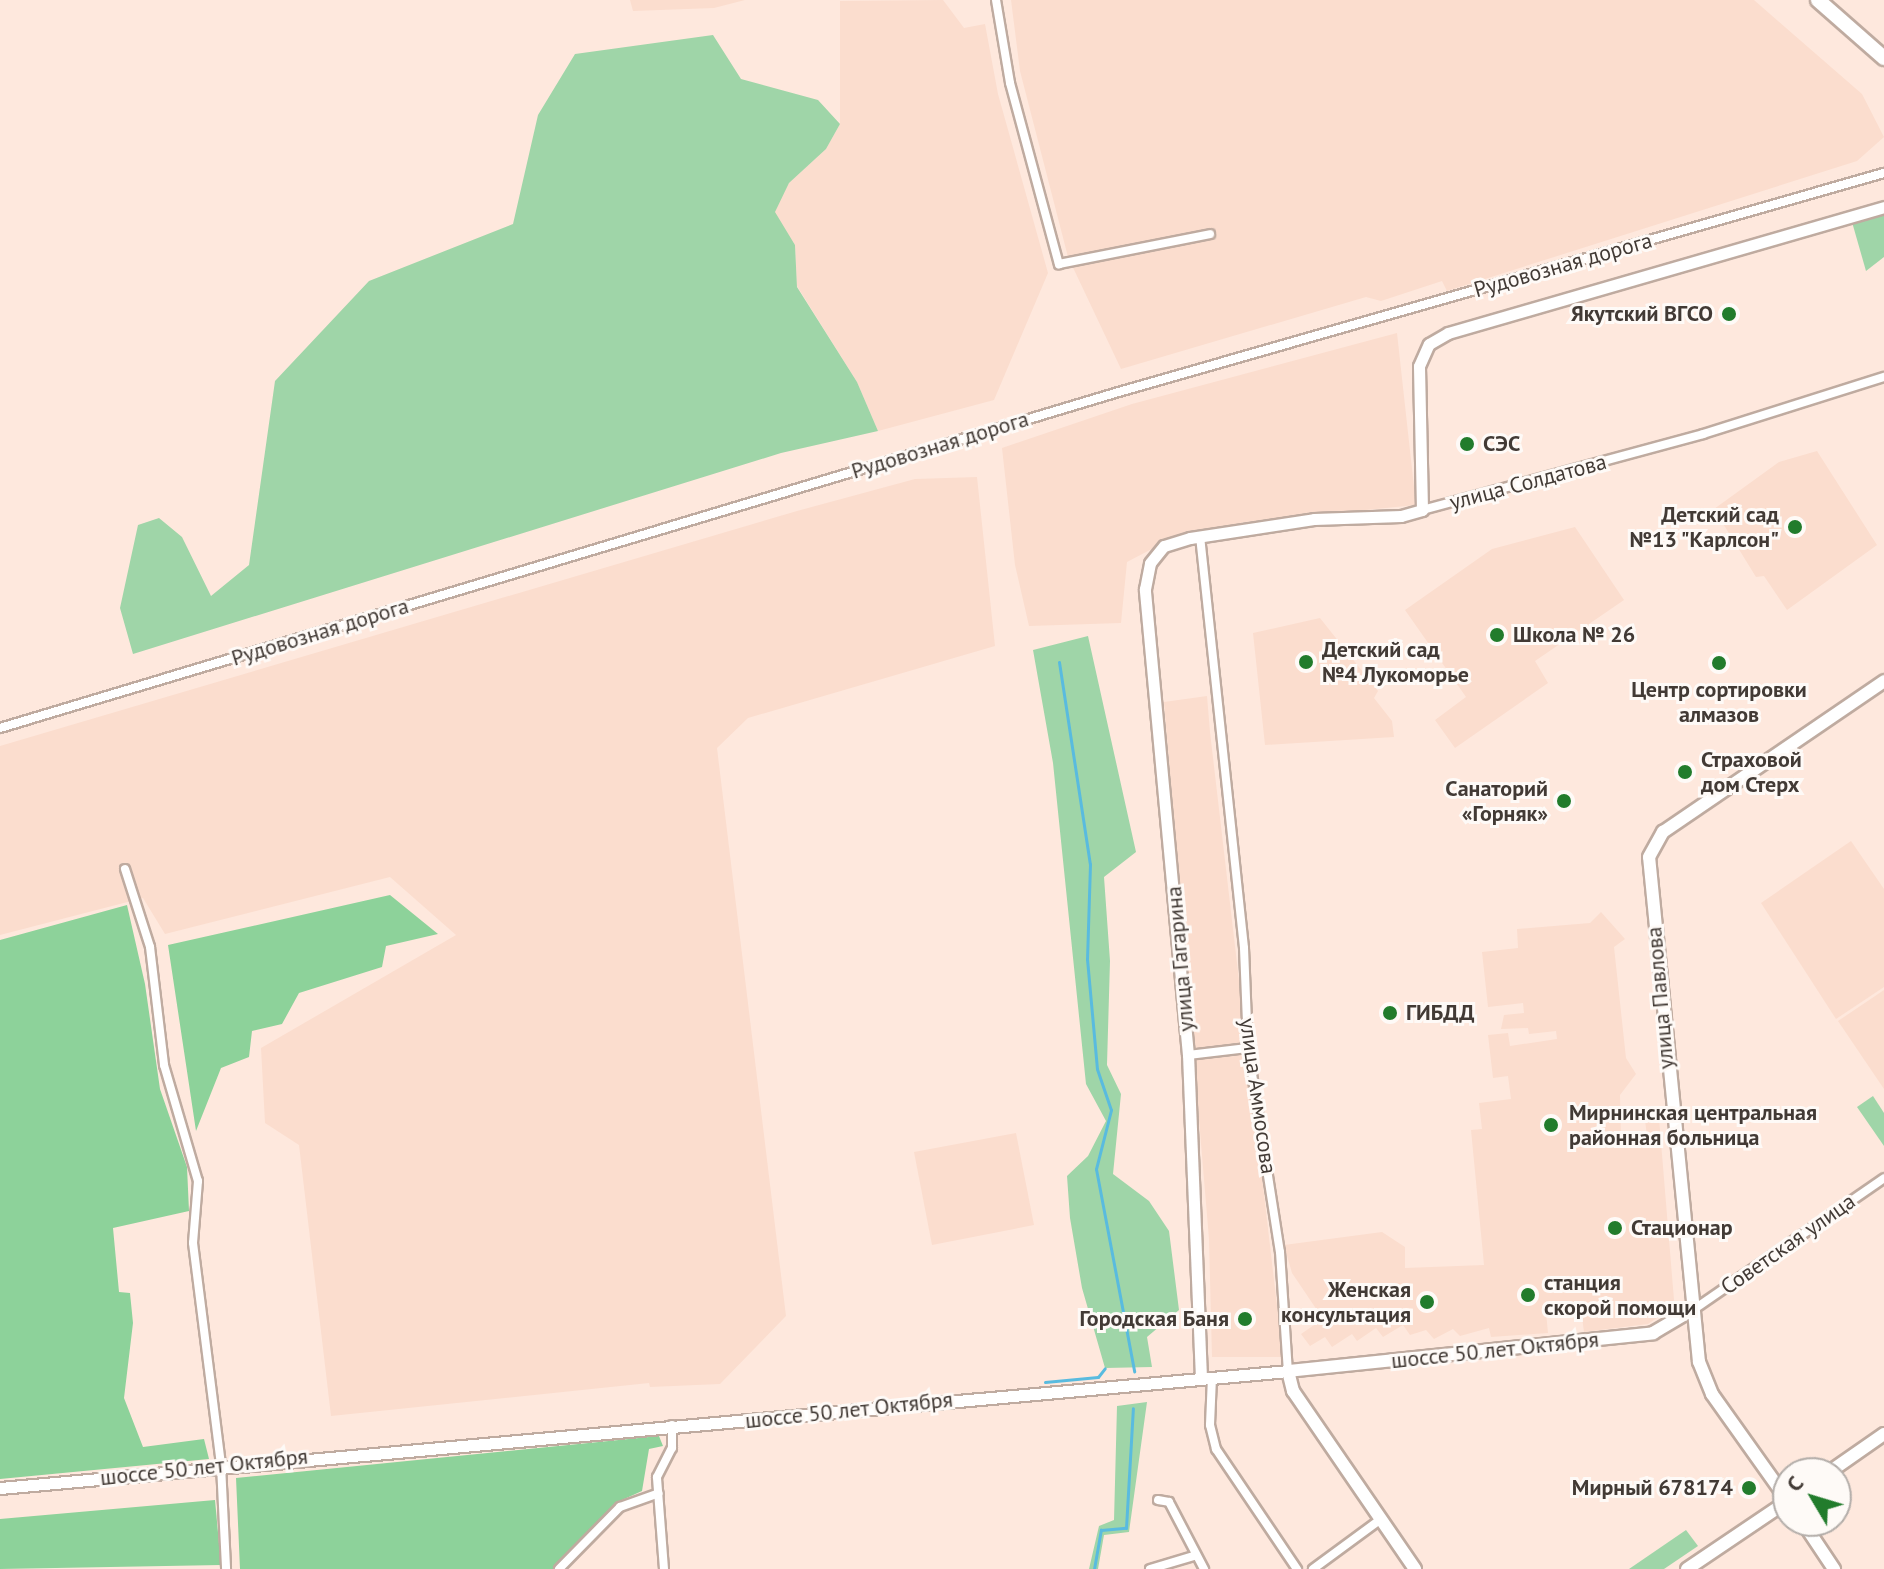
<!DOCTYPE html>
<html>
<head>
<meta charset="utf-8">
<style>
	body { margin:0 }
	#map { position:relative; width:1884px; height:1569px; overflow:hidden; background:#fee8dd; font-family:"PT Sans",sans-serif }
	div>[style] { position:absolute }
	[style*='--x'] { left:calc(var(--x)*1px); top:calc(var(--y)*1px); width:calc(var(--w)*1px); rotate:calc(var(--a)*1deg) }
	.built>* { inset:0; background:#fbddce }
	.green>* { inset:0; background:#9fd5a8 }
	.forest>* { inset:0; background:#8dd29a }
	.stream>* { height:3px; margin:-1.5px; padding:0 1.5px; transform-origin:1.5px; border-radius:1.5px; background:#59bbdf }
	.roads { filter:drop-shadow(2px 0 #bfaba0) drop-shadow(-2px 0 #bfaba0) drop-shadow(0 2px #bfaba0) drop-shadow(0 -2px #bfaba0) }
	.minor>* { height:8px; margin:-4px; padding:0 4px; transform-origin:4px; border-radius:4px; background:#fff }
	.tertiary>* { height:11px; margin:-5.5px; padding:0 5.5px; transform-origin:5.5px; border-radius:5.5px; background:#fff }
	.secondary>* { height:12px; margin:-6px; padding:0 6px; transform-origin:6px; border-radius:6px; background:#fff }
	.primary>* { height:14px; margin:-7px; padding:0 7px; transform-origin:7px; border-radius:7px; background:#fff }
	.dots>* { width:22px; height:22px; translate:-50% -50%; box-sizing:border-box; border:4px solid #fefaf7; border-radius:50% }
	span { translate:-50% -50%; white-space:nowrap; text-align:center; line-height:1.15; -webkit-text-stroke:6px #fefaf7; paint-order:stroke }
	.street-label { font-size:22px; color:#423a35 }
	.poi-label { font-size:22px; color:#423a35; font-weight:700 }
	.right { translate:-100% -50%; text-align:right }
	.left { translate:0 -50%; text-align:left }
	.north { position:absolute; left:1772px; top:1457px; width:80px; height:80px; box-sizing:border-box; background:#fefaf7; border:2px solid #b3ada9; border-radius:50%; rotate:308deg; font-size:22px; font-weight:700; line-height:32px; text-align:center; color:#423a35 }
	.north::after { content:''; display:block; margin:auto; width:28px; height:36px; background:#227c2c; clip-path:polygon(50% 0,100% 100%,50% 72%,0 100%) }
</style>
</head>
<body>
<div id="map">
	<div class="built">
		<i style="clip-path:polygon(630px 0,745px 0,714px 8px,633px 11px)"></i>
		<i style="clip-path:polygon(943px 0,964px 28px,985px 24px,998px 94px,1048px 273px,994px 400px,878px 431px,857px 382px,797px 286px,795px 245px,774px 212px,789px 183px,826px 149px,840px 124px,840px 1px)"></i>
		<i style="clip-path:polygon(1011px 0,1754px 0,1862px 94px,1884px 137px,1857px 161px,1447px 291px,1442px 281px,1381px 301px,1366px 297px,1121px 369px,1068px 257px,1020px 71px)"></i>
		<i style="clip-path:polygon(1397px 333px,1416px 505px,1245px 522px,1169px 540px,1127px 562px,1121px 623px,1029px 626px,1015px 565px,1002px 448px,1132px 404px)"></i>
		<i style="clip-path:polygon(1817px 451px,1877px 545px,1787px 610px,1764px 576px,1756px 577px,1714px 509px,1779px 462px)"></i>
		<i style="clip-path:polygon(977px 477px,995px 646px,748px 718px,717px 748px,786px 1316px,720px 1384px,650px 1387px,649px 1383px,331px 1416px,299px 1145px,265px 1123px,261px 1048px,456px 935px,390px 877px,165px 934px,143px 898px,0 935px,0 746px,797px 511px,915px 479px)"></i>
		<i style="clip-path:polygon(1575px 527px,1624px 600px,1535px 661px,1548px 683px,1455px 748px,1435px 720px,1466px 697px,1405px 610px,1492px 549px)"></i>
		<i style="clip-path:polygon(1320px 618px,1378px 691px,1374px 698px,1392px 721px,1394px 737px,1265px 745px,1253px 633px)"></i>
		<i style="clip-path:polygon(1207px 696px,1210px 732px,1283px 1357px,1212px 1357px,1209px 1239px,1164px 702px)"></i>
		<i style="clip-path:polygon(1851px 841px,1884px 889px,1884px 987px,1836px 1019px,1761px 903px)"></i>
		<i style="clip-path:polygon(1601px 912px,1625px 939px,1614px 947px,1626px 1058px,1636px 1074px,1620px 1095px,1621px 1140px,1647px 1136px,1645px 1120px,1659px 1118px,1674px 1300px,1670px 1309px,1648px 1324px,1584px 1332px,1581px 1310px,1546px 1312px,1548px 1333px,1491px 1337px,1489px 1328px,1460px 1336px,1453px 1329px,1434px 1339px,1426px 1330px,1410px 1335px,1403px 1325px,1383px 1337px,1376px 1328px,1357px 1341px,1352px 1334px,1332px 1347px,1325px 1337px,1310px 1346px,1301px 1334px,1323px 1319px,1292px 1273px,1284px 1245px,1382px 1232px,1405px 1247px,1405px 1268px,1484px 1265px,1471px 1130px,1482px 1129px,1479px 1103px,1511px 1099px,1508px 1076px,1493px 1078px,1488px 1035px,1508px 1033px,1510px 1046px,1557px 1039px,1556px 1031px,1529px 1034px,1528px 1028px,1501px 1029px,1504px 1015px,1524px 1013px,1523px 1003px,1488px 1007px,1482px 952px,1518px 948px,1517px 929px,1590px 923px)"></i>
		<i style="clip-path:polygon(1884px 990px,1884px 1089px,1838px 1021px)"></i>
		<i style="clip-path:polygon(1016px 1133px,1034px 1225px,932px 1245px,914px 1152px)"></i>
	</div>
	<div class="green">
		<i style="clip-path:polygon(713px 35px,741px 79px,818px 100px,840px 124px,826px 149px,789px 183px,775px 212px,795px 245px,797px 287px,857px 382px,878px 431px,781px 453px,133px 654px,120px 608px,138px 525px,159px 518px,182px 537px,211px 596px,249px 565px,275px 381px,369px 281px,513px 224px,538px 115px,575px 54px)"></i>
		<i style="clip-path:polygon(1884px 213px,1884px 257px,1866px 271px,1852px 222px)"></i>
		<i style="clip-path:polygon(1088px 636px,1136px 852px,1104px 877px,1110px 961px,1107px 1065px,1121px 1094px,1113px 1174px,1149px 1201px,1169px 1231px,1179px 1310px,1147px 1337px,1152px 1367px,1105px 1368px,1082px 1288px,1070px 1218px,1067px 1176px,1088px 1156px,1106px 1121px,1086px 1084px,1053px 763px,1033px 650px)"></i>
		<i style="clip-path:polygon(1873px 1096px,1884px 1113px,1884px 1146px,1857px 1107px)"></i>
		<i style="clip-path:polygon(1147px 1402px,1129px 1532px,1104px 1535px,1098px 1569px,1089px 1569px,1099px 1526px,1114px 1520px,1117px 1406px)"></i>
		<i style="clip-path:polygon(1686px 1530px,1698px 1546px,1664px 1569px,1629px 1569px)"></i>
	</div>
	<div class="forest">
		<i style="clip-path:polygon(390px 895px,438px 934px,386px 946px,382px 967px,299px 993px,282px 1024px,252px 1031px,249px 1057px,221px 1068px,196px 1131px,168px 945px)"></i>
		<i style="clip-path:polygon(127px 905px,145px 984px,160px 1089px,187px 1167px,189px 1211px,113px 1228px,119px 1292px,130px 1293px,133px 1323px,124px 1398px,143px 1447px,204px 1439px,209px 1459px,0 1479px,0 940px)"></i>
		<i style="clip-path:polygon(659px 1436px,663px 1446px,649px 1449px,642px 1491px,622px 1500px,553px 1569px,240px 1569px,236px 1478px)"></i>
		<i style="clip-path:polygon(215px 1500px,221px 1565px,0 1569px,0 1519px)"></i>
	</div>
	<div class="stream">
		<i style="--x:1059;--y:662;--w:204;--a:81.3"></i>
		<i style="--x:1090;--y:864;--w:95;--a:91.8"></i>
		<i style="--x:1087;--y:959;--w:110;--a:84.8"></i>
		<i style="--x:1097;--y:1069;--w:43;--a:71.1"></i>
		<i style="--x:1111;--y:1110;--w:61;--a:104.3"></i>
		<i style="--x:1096;--y:1169;--w:206;--a:79.3"></i>
		<i style="--x:1045;--y:1382;--w:53;--a:-5.4"></i>
		<i style="--x:1098;--y:1377;--w:11;--a:-52"></i>
		<i style="--x:1094;--y:1569;--w:40;--a:-80"></i>
		<i style="--x:1101;--y:1530;--w:25;--a:-5"></i>
		<i style="--x:1126;--y:1528;--w:120;--a:-86.7"></i>
	</div>
	<div class="roads">
		<div class="minor">
			<i style="--x:996;--y:0;--w:84;--a:80.4"></i>
			<i style="--x:1010;--y:83;--w:188;--a:74.9"></i>
			<i style="--x:1059;--y:264;--w:154;--a:-11.2"></i>
			<i style="--x:1422;--y:510;--w:291;--a:-15.1"></i>
			<i style="--x:1703;--y:434;--w:190;--a:-17.5"></i>
			<i style="--x:1200;--y:536;--w:414;--a:83.9"></i>
			<i style="--x:1244;--y:948;--w:100;--a:87.7"></i>
			<i style="--x:1248;--y:1048;--w:206;--a:81.1"></i>
			<i style="--x:1280;--y:1252;--w:119;--a:86.2"></i>
			<i style="--x:0;--y:728;--w:1172;--a:-16.72"></i>
			<i style="--x:1122;--y:391;--w:793;--a:-15.97"></i>
			<i style="--x:125;--y:869;--w:82;--a:72.2"></i>
			<i style="--x:150;--y:947;--w:119;--a:83.2"></i>
			<i style="--x:164;--y:1065;--w:121;--a:73.7"></i>
			<i style="--x:198;--y:1181;--w:62;--a:94.6"></i>
			<i style="--x:193;--y:1243;--w:224;--a:82.8"></i>
			<i style="--x:221;--y:1465;--w:104;--a:87.2"></i>
			<i style="--x:1188;--y:1055;--w:60;--a:-6.7"></i>
			<i style="--x:1693;--y:1310;--w:232;--a:-34.6"></i>
			<i style="--x:1212;--y:1377;--w:48;--a:92.4"></i>
			<i style="--x:1210;--y:1425;--w:25;--a:76"></i>
			<i style="--x:1216;--y:1449;--w:145;--a:56"></i>
			<i style="--x:1158;--y:1500;--w:11;--a:10"></i>
			<i style="--x:1169;--y:1502;--w:76;--a:62.4"></i>
			<i style="--x:559;--y:1569;--w:87;--a:-45.5"></i>
			<i style="--x:620;--y:1507;--w:41;--a:-19.7"></i>
			<i style="--x:664;--y:1569;--w:92;--a:-94.4"></i>
			<i style="--x:657;--y:1477;--w:33;--a:-63"></i>
			<i style="--x:672;--y:1448;--w:23;--a:-90"></i>
			<i style="--x:1150;--y:1569;--w:46;--a:-16.5"></i>
			<i style="--x:1313;--y:1569;--w:84;--a:-36.3"></i>
		</div>
		<div class="tertiary">
			<i style="--x:1201;--y:1378;--w:323;--a:-92.3"></i>
			<i style="--x:1188;--y:1055;--w:468;--a:-95.3"></i>
			<i style="--x:1145;--y:589;--w:26;--a:-79"></i>
			<i style="--x:1150;--y:563;--w:22;--a:-51"></i>
			<i style="--x:1164;--y:546;--w:27;--a:-17"></i>
			<i style="--x:1190;--y:538;--w:125;--a:-8.7"></i>
			<i style="--x:1314;--y:519;--w:87;--a:-2"></i>
			<i style="--x:1401;--y:516;--w:22;--a:-16"></i>
			<i style="--x:1422;--y:510;--w:144;--a:-91.2"></i>
			<i style="--x:1419;--y:366;--w:24;--a:-66"></i>
			<i style="--x:1429;--y:344;--w:22;--a:-30"></i>
			<i style="--x:1448;--y:333;--w:454;--a:-16.1"></i>
			<i style="--x:0;--y:1488;--w:1293;--a:-5.19"></i>
		</div>
		<div class="secondary">
			<i style="--x:1828;--y:1473;--w:68;--a:-34.9"></i>
			<i style="--x:1802;--y:1521;--w:58;--a:56.3"></i>
			<i style="--x:1415;--y:1569;--w:216;--a:-124.4"></i>
			<i style="--x:1293;--y:1391;--w:21;--a:-104"></i>
			<i style="--x:1288;--y:1371;--w:367;--a:-5.9"></i>
			<i style="--x:1653;--y:1333;--w:45;--a:-30.5"></i>
			<i style="--x:1687;--y:1569;--w:122;--a:-34"></i>
			<i style="--x:1788;--y:1501;--w:131;--a:-125.4"></i>
			<i style="--x:1712;--y:1394;--w:35;--a:-112"></i>
			<i style="--x:1699;--y:1362;--w:507;--a:-95.65"></i>
			<i style="--x:1649;--y:857;--w:29;--a:-61"></i>
			<i style="--x:1663;--y:832;--w:268;--a:-34.3"></i>
		</div>
		<div class="primary">
			<i style="--x:1818;--y:0;--w:88;--a:41.3"></i>
		</div>
	</div>
	<div class="dots">
		<i style="left:1729px;top:314px;background:#227c2c"></i>
		<i style="left:1467px;top:444px;background:#227c2c"></i>
		<i style="left:1795px;top:527px;background:#227c2c"></i>
		<i style="left:1497px;top:635px;background:#227c2c"></i>
		<i style="left:1306px;top:662px;background:#227c2c"></i>
		<i style="left:1719px;top:663px;background:#227c2c"></i>
		<i style="left:1685px;top:772px;background:#227c2c"></i>
		<i style="left:1564px;top:801px;background:#227c2c"></i>
		<i style="left:1390px;top:1013px;background:#227c2c"></i>
		<i style="left:1551px;top:1125px;background:#227c2c"></i>
		<i style="left:1615px;top:1228px;background:#227c2c"></i>
		<i style="left:1528px;top:1295px;background:#227c2c"></i>
		<i style="left:1427px;top:1302px;background:#227c2c"></i>
		<i style="left:1245px;top:1319px;background:#227c2c"></i>
		<i style="left:1749px;top:1488px;background:#227c2c"></i>
	</div>
	<div class="street-label">
		<span style="left:1563px;top:265px;rotate:-16deg">Рудовозная дорога</span>
		<span style="left:940px;top:445px;rotate:-17deg">Рудовозная дорога</span>
		<span style="left:1528px;top:482px;rotate:-15deg">улица Солдатова</span>
		<span style="left:320px;top:632px;rotate:-17deg">Рудовозная дорога</span>
		<span style="left:1180px;top:959px;rotate:-95deg">улица Гагарина</span>
		<span style="left:1660px;top:998px;rotate:-95deg">улица Павлова</span>
		<span style="left:1258px;top:1096px;rotate:82deg">улица Аммосова</span>
		<span style="left:1788px;top:1244px;rotate:-35deg">Советская улица</span>
		<span style="left:1495px;top:1350px;rotate:-6deg">шоссе 50 лет Октября</span>
		<span style="left:849px;top:1410px;rotate:-6deg">шоссе 50 лет Октября</span>
		<span style="left:204px;top:1467px;rotate:-6deg">шоссе 50 лет Октября</span>
	</div>
	<div class="poi-label">
		<span class="right" style="left:1713px;top:314px">Якутский ВГСО</span>
		<span class="left" style="left:1483px;top:444px">СЭС</span>
		<span class="right" style="left:1779px;top:527px">Детский сад<br>№13 "Карлсон"</span>
		<span class="left" style="left:1513px;top:635px">Школа № 26</span>
		<span class="left" style="left:1322px;top:662px">Детский сад<br>№4 Лукоморье</span>
		<span style="left:1719px;top:702px">Центр сортировки<br>алмазов</span>
		<span class="left" style="left:1701px;top:772px">Страховой<br>дом Стерх</span>
		<span class="right" style="left:1548px;top:801px">Санаторий<br>«Горняк»</span>
		<span class="left" style="left:1406px;top:1013px">ГИБДД</span>
		<span class="left" style="left:1569px;top:1125px">Мирнинская центральная<br>районная больница</span>
		<span class="left" style="left:1631px;top:1228px">Стационар</span>
		<span class="left" style="left:1544px;top:1295px">станция<br>скорой помощи</span>
		<span class="right" style="left:1411px;top:1302px">Женская<br>консультация</span>
		<span class="right" style="left:1229px;top:1319px">Городская Баня</span>
		<span class="right" style="left:1733px;top:1488px">Мирный 678174</span>
	</div>
	<div class="north">С</div>
</div>
</body>
</html>
